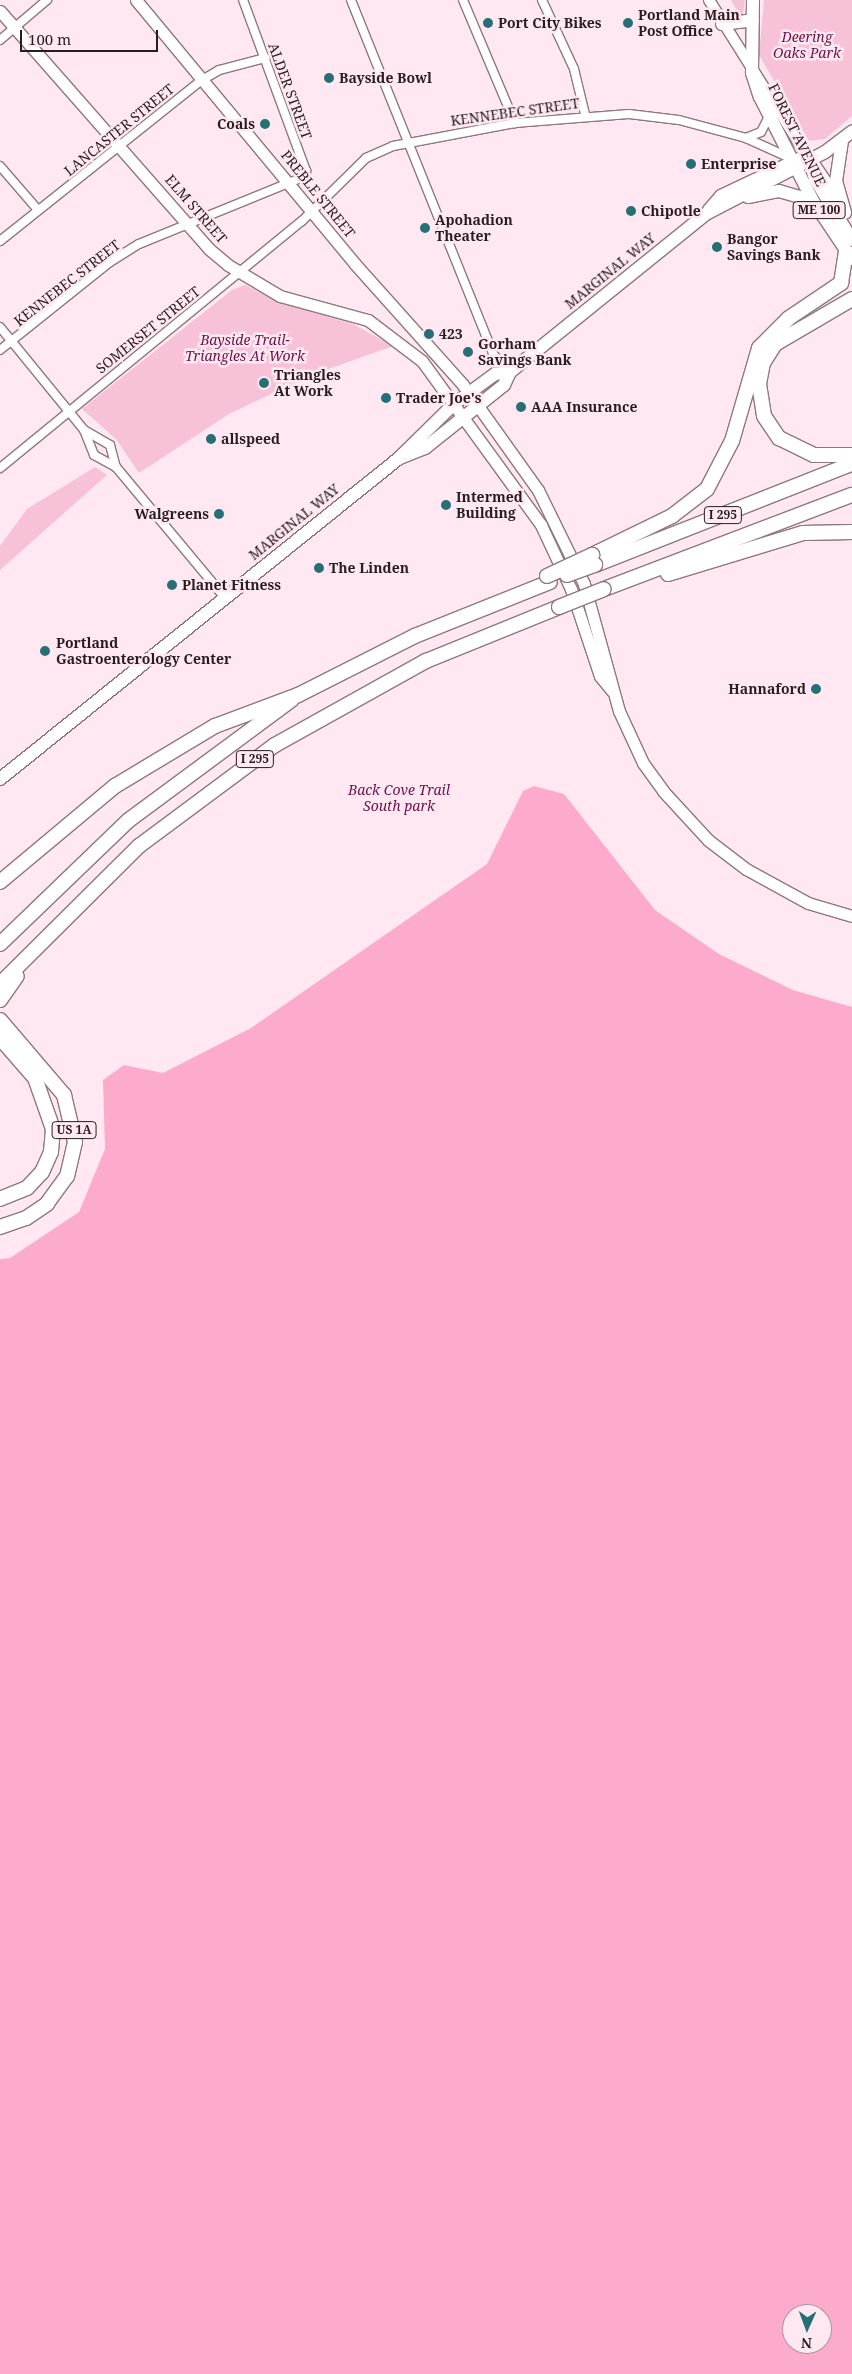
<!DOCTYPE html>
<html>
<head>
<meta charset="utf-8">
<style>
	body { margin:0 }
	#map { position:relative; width:852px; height:2374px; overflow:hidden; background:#ffe8f1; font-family:"Noto Serif",serif }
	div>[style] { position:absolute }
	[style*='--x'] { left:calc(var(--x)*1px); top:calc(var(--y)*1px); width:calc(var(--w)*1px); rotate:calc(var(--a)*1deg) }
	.green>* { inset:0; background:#f7c1d7 }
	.water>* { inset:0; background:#fcabcd }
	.roads { filter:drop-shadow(1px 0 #8f7780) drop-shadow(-1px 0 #8f7780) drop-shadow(0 1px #8f7780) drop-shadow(0 -1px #8f7780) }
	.minor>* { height:8px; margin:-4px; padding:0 4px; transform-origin:4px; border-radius:4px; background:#fff }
	.tertiary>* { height:10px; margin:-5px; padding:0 5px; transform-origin:5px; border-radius:5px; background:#fff }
	.secondary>* { height:11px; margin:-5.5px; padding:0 5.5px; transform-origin:5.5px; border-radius:5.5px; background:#fff }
	.primary>* { height:12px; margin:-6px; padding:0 6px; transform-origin:6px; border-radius:6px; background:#fff }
	.motorway>* { height:14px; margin:-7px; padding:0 7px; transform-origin:7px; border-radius:7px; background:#fff }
	.bridges { filter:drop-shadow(1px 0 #8f7780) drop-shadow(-1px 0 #8f7780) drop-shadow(0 1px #8f7780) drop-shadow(0 -1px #8f7780) }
	.motorway-bridge>* { height:14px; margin:-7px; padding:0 7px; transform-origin:7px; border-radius:7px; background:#fff }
	.dots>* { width:14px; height:14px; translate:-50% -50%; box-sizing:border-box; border:2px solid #ffe8f1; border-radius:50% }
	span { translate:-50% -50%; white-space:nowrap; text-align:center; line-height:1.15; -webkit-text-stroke:5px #ffe8f1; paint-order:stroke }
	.shield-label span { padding:1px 4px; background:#ffe8f1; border:1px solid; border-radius:4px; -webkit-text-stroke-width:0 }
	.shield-label { font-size:12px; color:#271d21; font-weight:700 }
	.poi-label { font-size:14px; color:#271d21; font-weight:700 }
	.left { translate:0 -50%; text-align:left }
	.right { translate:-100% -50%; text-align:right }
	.park-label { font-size:14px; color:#6d1044; font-style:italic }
	.street-label { font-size:14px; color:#271d21 }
	.north { position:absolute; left:782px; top:2304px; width:50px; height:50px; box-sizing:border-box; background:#ffe8f1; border:1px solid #a9979e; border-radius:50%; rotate:182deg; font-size:14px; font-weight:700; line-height:20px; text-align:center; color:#271d21 }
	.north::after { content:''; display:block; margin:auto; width:18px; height:22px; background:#256f75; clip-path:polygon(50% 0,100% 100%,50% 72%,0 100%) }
	.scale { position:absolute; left:20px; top:30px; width:138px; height:22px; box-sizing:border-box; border:2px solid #271d21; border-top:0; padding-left:6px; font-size:15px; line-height:18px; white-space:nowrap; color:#271d21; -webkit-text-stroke:4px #ffe8f1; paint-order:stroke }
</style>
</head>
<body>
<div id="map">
	<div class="green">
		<i style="clip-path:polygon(731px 0,745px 0,742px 20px)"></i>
		<i style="clip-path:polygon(764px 0,852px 0,852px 116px,825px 139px,809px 141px,759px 55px)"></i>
		<i style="clip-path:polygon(245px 285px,277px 301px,353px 324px,393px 346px,309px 376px,229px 414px,139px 473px,116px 439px,82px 409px,232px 290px)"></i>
		<i style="clip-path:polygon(95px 467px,107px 475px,0 570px,0 546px,27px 509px)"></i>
	</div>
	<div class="water">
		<i style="clip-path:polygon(evenodd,534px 786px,564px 794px,655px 910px,719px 954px,793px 990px,852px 1007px,852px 2374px,0 2374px,0 1259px,10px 1258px,79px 1212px,105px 1149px,103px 1080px,124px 1065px,163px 1073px,251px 1028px,487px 864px,523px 791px,534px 786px,792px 2314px,822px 2314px,822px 2344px,792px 2344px,792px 2314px)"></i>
	</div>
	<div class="roads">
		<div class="minor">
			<i style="--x:351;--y:0;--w:381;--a:68.1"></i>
			<i style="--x:493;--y:354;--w:25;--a:47"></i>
			<i style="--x:463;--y:0;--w:134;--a:67.1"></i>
			<i style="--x:542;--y:0;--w:76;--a:65.1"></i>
			<i style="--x:574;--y:69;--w:46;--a:76.3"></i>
			<i style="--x:0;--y:40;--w:62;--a:-40.4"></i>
			<i style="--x:746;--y:138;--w:16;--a:-22"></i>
			<i style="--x:761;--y:132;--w:18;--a:-63"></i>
			<i style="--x:0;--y:166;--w:58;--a:49.2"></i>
			<i style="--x:0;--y:241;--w:258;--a:-38.6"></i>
			<i style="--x:202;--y:80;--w:20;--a:-30"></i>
			<i style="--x:219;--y:70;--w:48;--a:-14.6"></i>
			<i style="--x:0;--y:327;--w:133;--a:50.8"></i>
			<i style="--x:84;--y:430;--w:30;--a:30"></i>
			<i style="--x:110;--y:445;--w:23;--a:75"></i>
			<i style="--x:0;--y:350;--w:141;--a:-38.7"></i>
			<i style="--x:110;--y:262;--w:34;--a:-32"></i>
			<i style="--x:139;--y:244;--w:177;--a:-22.2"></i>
			<i style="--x:303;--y:177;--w:7;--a:-63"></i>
			<i style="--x:306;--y:171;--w:182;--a:-110.2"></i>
			<i style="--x:84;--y:430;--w:27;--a:68"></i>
			<i style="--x:94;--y:455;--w:25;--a:29"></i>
			<i style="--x:116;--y:467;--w:170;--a:50.2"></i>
			<i style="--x:0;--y:468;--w:390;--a:-39.3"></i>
			<i style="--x:302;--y:221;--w:90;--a:-44.5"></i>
			<i style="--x:366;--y:158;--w:30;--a:-24"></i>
			<i style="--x:393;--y:146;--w:124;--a:-10.7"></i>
			<i style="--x:515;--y:123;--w:114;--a:-4.5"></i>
			<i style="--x:629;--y:114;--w:50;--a:6.8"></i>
			<i style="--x:679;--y:120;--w:69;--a:15"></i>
			<i style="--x:746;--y:138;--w:48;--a:24.4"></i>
		</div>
		<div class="tertiary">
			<i style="--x:709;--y:0;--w:188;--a:57.8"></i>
		</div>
		<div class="secondary">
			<i style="--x:136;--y:0;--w:343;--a:50.3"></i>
			<i style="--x:355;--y:264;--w:162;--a:48.2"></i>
			<i style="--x:463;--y:385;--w:129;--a:54.5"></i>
			<i style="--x:538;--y:490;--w:105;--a:63.9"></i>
			<i style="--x:584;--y:584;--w:132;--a:74.6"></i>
			<i style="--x:619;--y:711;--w:57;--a:65.2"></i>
			<i style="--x:643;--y:763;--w:34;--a:54"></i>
			<i style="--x:663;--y:791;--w:67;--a:47.4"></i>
			<i style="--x:708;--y:840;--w:48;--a:37.3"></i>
			<i style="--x:746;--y:869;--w:71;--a:28.7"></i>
			<i style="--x:808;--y:903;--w:46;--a:16.5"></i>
			<i style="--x:0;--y:11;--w:317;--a:48.7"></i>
			<i style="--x:209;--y:249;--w:25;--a:40"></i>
			<i style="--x:228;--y:265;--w:61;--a:30.8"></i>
			<i style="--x:280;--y:296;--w:91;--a:15.3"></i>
			<i style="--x:368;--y:320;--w:68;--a:37.2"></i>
			<i style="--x:422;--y:361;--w:203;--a:54"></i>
			<i style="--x:541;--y:525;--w:71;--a:64.9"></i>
			<i style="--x:571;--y:589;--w:92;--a:71.6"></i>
			<i style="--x:600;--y:676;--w:19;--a:51"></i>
		</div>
		<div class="primary">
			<i style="--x:753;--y:0;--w:73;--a:90.8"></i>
			<i style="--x:752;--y:73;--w:25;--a:72"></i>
			<i style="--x:760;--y:97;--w:117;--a:63"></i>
			<i style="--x:813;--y:201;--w:70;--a:56.1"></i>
			<i style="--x:722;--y:24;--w:31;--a:-7"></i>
			<i style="--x:842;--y:141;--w:40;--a:98.5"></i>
			<i style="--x:836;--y:181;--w:33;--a:74"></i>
			<i style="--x:809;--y:159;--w:21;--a:73"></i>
			<i style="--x:815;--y:179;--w:71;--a:58.8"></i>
			<i style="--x:812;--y:162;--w:40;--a:56"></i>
			<i style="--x:748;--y:197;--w:32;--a:-11"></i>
			<i style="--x:779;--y:191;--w:35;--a:16"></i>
			<i style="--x:709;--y:210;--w:18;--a:-49"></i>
			<i style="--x:721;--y:196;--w:86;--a:-25.4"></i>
			<i style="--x:400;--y:458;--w:27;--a:-22"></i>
			<i style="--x:425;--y:448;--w:101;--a:-38.6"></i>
			<i style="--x:504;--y:385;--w:14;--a:-65"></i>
			<i style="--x:510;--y:372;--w:252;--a:-38.9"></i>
			<i style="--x:706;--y:214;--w:134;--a:-27.5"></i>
			<i style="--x:825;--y:152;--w:34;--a:-37"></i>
			<i style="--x:0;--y:779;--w:511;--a:-38.8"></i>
			<i style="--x:398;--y:459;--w:78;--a:-44.5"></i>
			<i style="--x:454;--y:404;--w:51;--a:-36.2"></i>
			<i style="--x:495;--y:374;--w:15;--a:-8"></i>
		</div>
		<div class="motorway">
			<i style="--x:852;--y:299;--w:89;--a:149.7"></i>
			<i style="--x:775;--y:344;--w:22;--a:122"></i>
			<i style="--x:763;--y:363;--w:21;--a:101"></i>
			<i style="--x:759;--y:384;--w:32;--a:81"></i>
			<i style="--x:764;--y:416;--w:27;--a:56"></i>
			<i style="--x:779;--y:438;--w:39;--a:26"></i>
			<i style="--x:814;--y:455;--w:38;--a:0"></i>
			<i style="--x:592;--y:555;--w:89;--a:-26"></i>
			<i style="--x:672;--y:516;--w:44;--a:-37.6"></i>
			<i style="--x:707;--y:489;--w:54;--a:-62.5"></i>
			<i style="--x:732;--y:441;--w:97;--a:-73.8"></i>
			<i style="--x:759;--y:348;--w:42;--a:-45"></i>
			<i style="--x:789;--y:318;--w:63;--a:-33.9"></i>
			<i style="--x:841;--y:283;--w:32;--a:-81"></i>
			<i style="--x:595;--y:565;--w:276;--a:-21.5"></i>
			<i style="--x:668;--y:574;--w:141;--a:-16.9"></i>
			<i style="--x:803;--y:533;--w:49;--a:-1.2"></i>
			<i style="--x:604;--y:589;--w:265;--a:-20.8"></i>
			<i style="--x:0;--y:882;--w:150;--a:-39.9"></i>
			<i style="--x:115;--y:786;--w:117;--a:-31"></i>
			<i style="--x:215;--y:726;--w:89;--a:-20.5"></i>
			<i style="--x:298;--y:695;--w:131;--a:-26.8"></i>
			<i style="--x:415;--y:636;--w:145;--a:-21.8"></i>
			<i style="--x:0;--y:944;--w:179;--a:-43.9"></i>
			<i style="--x:129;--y:820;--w:202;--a:-36.5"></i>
			<i style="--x:0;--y:984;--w:196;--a:-44.8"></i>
			<i style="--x:139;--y:846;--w:169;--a:-36.6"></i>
			<i style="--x:275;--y:745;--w:173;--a:-29.1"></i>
			<i style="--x:426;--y:661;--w:144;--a:-22.1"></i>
			<i style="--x:0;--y:1000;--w:29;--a:-55"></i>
			<i style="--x:0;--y:1020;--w:99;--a:49.5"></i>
			<i style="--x:64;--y:1095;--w:48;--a:76.8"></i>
			<i style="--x:75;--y:1142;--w:35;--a:103"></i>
			<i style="--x:67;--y:1176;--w:34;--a:126"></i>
			<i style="--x:47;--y:1204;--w:25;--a:146"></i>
			<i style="--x:26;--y:1218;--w:28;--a:161"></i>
			<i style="--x:0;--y:1038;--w:53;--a:48.8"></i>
			<i style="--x:35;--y:1078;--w:54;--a:70.6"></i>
			<i style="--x:53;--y:1129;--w:23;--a:95"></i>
			<i style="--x:51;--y:1152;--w:22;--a:114"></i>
			<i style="--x:42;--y:1172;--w:22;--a:133"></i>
			<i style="--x:27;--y:1188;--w:29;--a:158"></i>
		</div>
	</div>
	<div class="bridges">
		<div class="motorway-bridge">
			<i style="--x:567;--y:575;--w:30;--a:-20"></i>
			<i style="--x:547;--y:576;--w:50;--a:-25"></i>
			<i style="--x:559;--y:607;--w:48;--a:-21.8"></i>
		</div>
	</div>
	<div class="dots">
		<i style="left:488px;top:23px;background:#256f75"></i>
		<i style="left:628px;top:23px;background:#256f75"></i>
		<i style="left:329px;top:78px;background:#256f75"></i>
		<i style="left:265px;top:124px;background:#256f75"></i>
		<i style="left:691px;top:164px;background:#256f75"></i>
		<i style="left:631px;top:211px;background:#256f75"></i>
		<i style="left:425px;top:228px;background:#256f75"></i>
		<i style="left:717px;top:247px;background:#256f75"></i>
		<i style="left:429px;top:334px;background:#256f75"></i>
		<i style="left:468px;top:352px;background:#256f75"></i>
		<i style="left:264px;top:383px;background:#256f75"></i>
		<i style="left:386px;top:398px;background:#256f75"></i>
		<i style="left:521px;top:407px;background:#256f75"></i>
		<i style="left:211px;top:439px;background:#256f75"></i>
		<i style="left:446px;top:505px;background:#256f75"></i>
		<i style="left:219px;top:514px;background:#256f75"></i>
		<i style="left:319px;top:568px;background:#256f75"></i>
		<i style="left:172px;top:585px;background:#256f75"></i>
		<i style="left:45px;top:651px;background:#256f75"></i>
		<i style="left:816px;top:689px;background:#256f75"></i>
	</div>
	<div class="shield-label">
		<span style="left:819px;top:210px">ME 100</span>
		<span style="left:723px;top:515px">I 295</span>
		<span style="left:255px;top:759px">I 295</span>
		<span style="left:74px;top:1130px">US 1A</span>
	</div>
	<div class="poi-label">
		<span class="left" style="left:638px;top:23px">Portland Main<br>Post Office</span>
		<span class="left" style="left:498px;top:23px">Port City Bikes</span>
		<span class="left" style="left:339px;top:78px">Bayside Bowl</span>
		<span class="right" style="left:255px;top:124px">Coals</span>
		<span class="left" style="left:701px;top:164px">Enterprise</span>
		<span class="left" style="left:641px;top:211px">Chipotle</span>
		<span class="left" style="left:435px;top:228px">Apohadion<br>Theater</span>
		<span class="left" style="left:727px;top:247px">Bangor<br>Savings Bank</span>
		<span class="left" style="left:439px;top:334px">423</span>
		<span class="left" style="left:478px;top:352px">Gorham<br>Savings Bank</span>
		<span class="left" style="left:274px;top:383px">Triangles<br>At Work</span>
		<span class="left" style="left:396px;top:398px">Trader Joe's</span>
		<span class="left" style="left:531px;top:407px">AAA Insurance</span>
		<span class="left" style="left:221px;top:439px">allspeed</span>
		<span class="left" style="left:456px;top:505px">Intermed<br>Building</span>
		<span class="right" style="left:209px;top:514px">Walgreens</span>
		<span class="left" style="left:329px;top:568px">The Linden</span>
		<span class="left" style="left:182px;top:585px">Planet Fitness</span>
		<span class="left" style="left:56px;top:651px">Portland<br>Gastroenterology Center</span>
		<span class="right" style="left:806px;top:689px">Hannaford</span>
	</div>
	<div class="park-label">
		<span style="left:807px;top:45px">Deering<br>Oaks Park</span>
		<span style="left:245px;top:348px">Bayside Trail-<br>Triangles At Work</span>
		<span style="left:399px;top:798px">Back Cove Trail<br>South park</span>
	</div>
	<div class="street-label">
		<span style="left:290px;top:91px;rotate:70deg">ALDER STREET</span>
		<span style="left:515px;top:112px;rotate:-8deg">KENNEBEC STREET</span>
		<span style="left:119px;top:130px;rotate:-39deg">LANCASTER STREET</span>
		<span style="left:797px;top:135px;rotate:64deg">FOREST AVENUE</span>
		<span style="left:318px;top:194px;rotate:51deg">PREBLE STREET</span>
		<span style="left:196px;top:209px;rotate:49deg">ELM STREET</span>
		<span style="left:610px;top:271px;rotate:-39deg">MARGINAL WAY</span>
		<span style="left:67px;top:283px;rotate:-38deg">KENNEBEC STREET</span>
		<span style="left:148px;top:330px;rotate:-39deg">SOMERSET STREET</span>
		<span style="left:294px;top:522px;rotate:-39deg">MARGINAL WAY</span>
	</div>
	<div class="north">N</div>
	<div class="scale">100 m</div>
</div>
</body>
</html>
